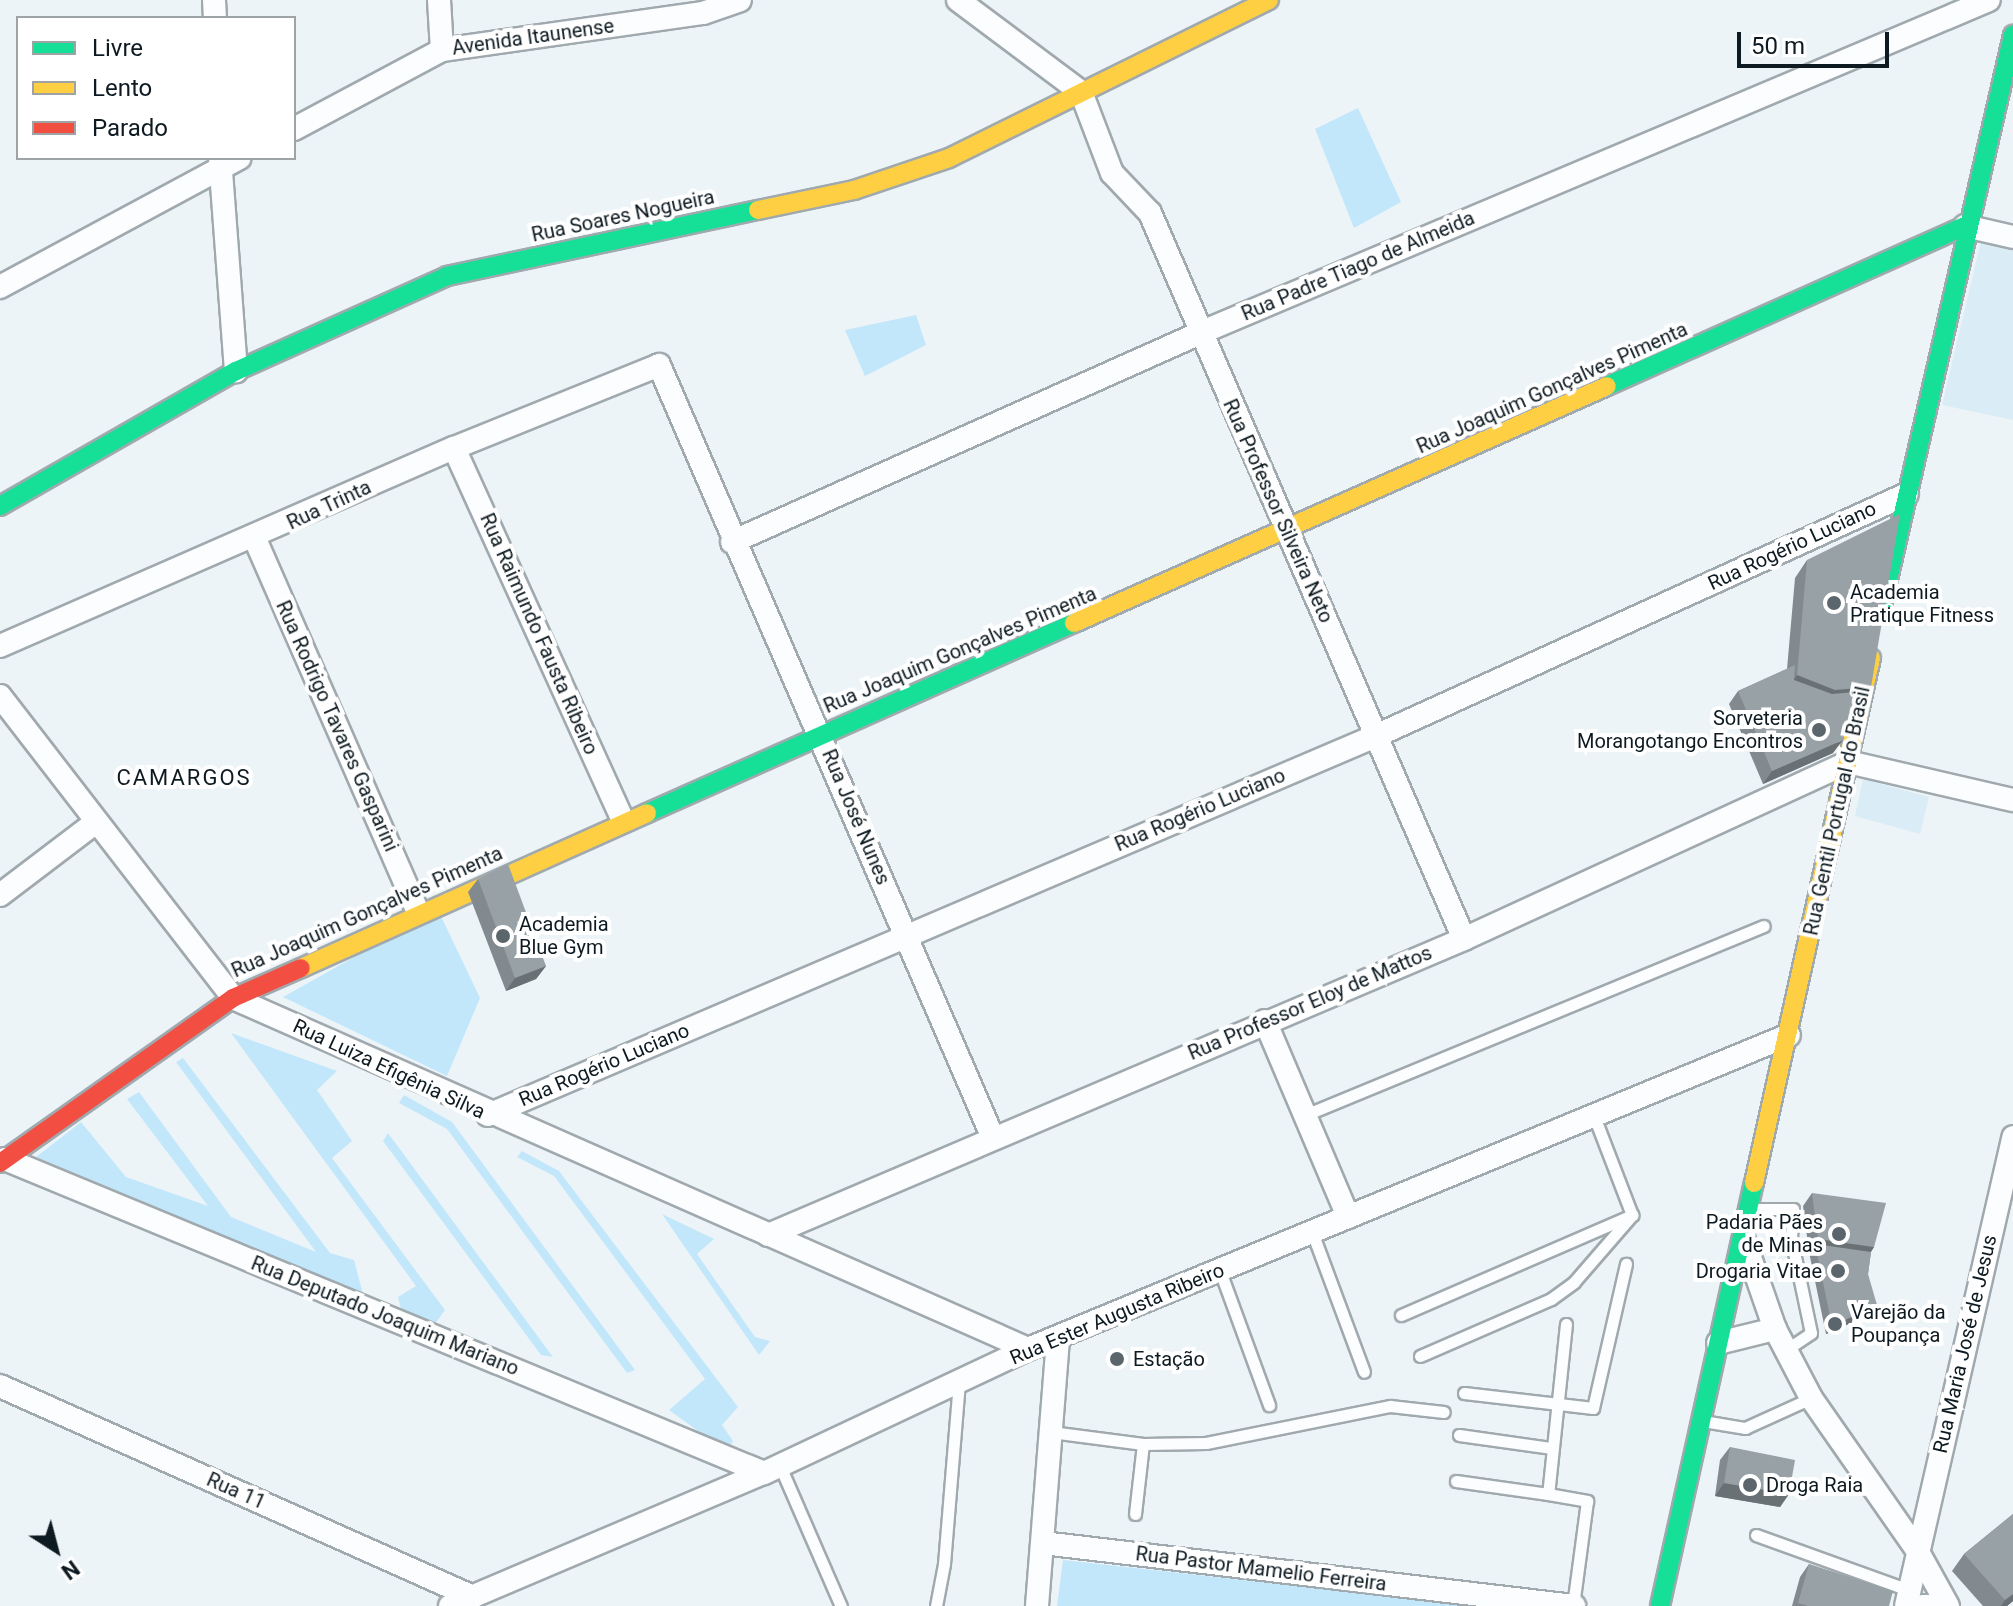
<!DOCTYPE html>
<html>
<head>
<meta charset="utf-8">
<style>
	body { margin:0 }
	#map { position:relative; width:2013px; height:1606px; overflow:hidden; background:#ecf4f8; font-family:Roboto,sans-serif }
	div>[style] { position:absolute }
	[style*='--x'] { left:calc(var(--x)*1px); top:calc(var(--y)*1px); width:calc(var(--w)*1px); rotate:calc(var(--a)*1deg) }
	.built>* { inset:0; background:#daecf6 }
	.green>* { inset:0; background:#c3e7fa }
	.roads { filter:drop-shadow(2px 0 #a0a9ae) drop-shadow(-2px 0 #a0a9ae) drop-shadow(0 2px #a0a9ae) drop-shadow(0 -2px #a0a9ae) }
	.lane>* { height:11px; margin:-5.5px; padding:0 5.5px; transform-origin:5.5px; border-radius:5.5px; background:#fcfdfe }
	.street>* { height:22px; margin:-11px; padding:0 11px; transform-origin:11px; border-radius:11px; background:#fcfdfe }
	.fast>* { height:18px; margin:-9px; padding:0 9px; transform-origin:9px; border-radius:9px; background:#16e098 }
	.slow>* { height:18px; margin:-9px; padding:0 9px; transform-origin:9px; border-radius:9px; background:#ffcf43 }
	.jam>* { height:18px; margin:-9px; padding:0 9px; transform-origin:9px; border-radius:9px; background:#f24e42 }
	.wall>* { inset:0; background:#828a8f }
	.shaded-wall>* { inset:0; background:#6a7174 }
	.building>* { inset:0; background:#97a1a6 }
	.dots>* { width:22px; height:22px; translate:-50% -50%; box-sizing:border-box; border:4px solid #fff; border-radius:50% }
	span { translate:-50% -50%; white-space:nowrap; text-align:center; line-height:1.15; -webkit-text-stroke:8px #fff; paint-order:stroke }
	.street-label { font-size:20px; color:#0d1a21 }
	.poi-label { font-size:20px; color:#0d1a21 }
	.left { translate:0 -50%; text-align:left }
	.right { translate:-100% -50%; text-align:right }
	.neighbourhood-label { font-size:22px; color:#0d1a21; letter-spacing:2px }
	.legend { position:absolute; left:16px; top:16px; width:280px; height:144px; box-sizing:border-box; background:#fff; border:2px solid #9ea3a6; margin:0; padding:10px 14px; list-style:none; font-size:24px; color:#0d1a21 }
	.legend li { display:flex; align-items:center; gap:16px; height:40px }
	.legend b { width:40px; border:2px solid #9ea3a6 }
	.north { position:absolute; left:16px; top:1510px; width:80px; height:80px; -webkit-text-stroke:6px #fff; paint-order:stroke; rotate:144deg; font-size:22px; font-weight:700; line-height:32px; text-align:center; color:#0d1a21 }
	.north::after { content:''; display:block; margin:auto; width:28px; height:36px; background:#0d1a21; clip-path:polygon(50% 0,100% 100%,50% 72%,0 100%) }
	.scale { position:absolute; left:1737px; top:32px; width:152px; height:36px; box-sizing:border-box; border:4px solid #0d1a21; border-top:0; padding-left:10px; font-size:24px; line-height:28px; white-space:nowrap; color:#0d1a21; -webkit-text-stroke:6px #fff; paint-order:stroke }
</style>
</head>
<body>
<div id="map">
	<div class="built">
		<i style="clip-path:polygon(1981px 241px,2013px 248px,2013px 420px,1942px 405px)"></i>
		<i style="clip-path:polygon(1863px 779px,1929px 797px,1920px 834px,1855px 816px)"></i>
	</div>
	<div class="green">
		<i style="clip-path:polygon(1358px 108px,1401px 202px,1354px 228px,1315px 129px)"></i>
		<i style="clip-path:polygon(916px 315px,926px 345px,865px 376px,845px 330px)"></i>
		<i style="clip-path:polygon(438px 910px,480px 998px,447px 1076px,283px 997px)"></i>
		<i style="clip-path:polygon(231px 1033px,337px 1071px,317px 1090px,352px 1141px,332px 1158px,445px 1310px,431px 1329px,403px 1318px,398px 1297px,416px 1286px)"></i>
		<i style="clip-path:polygon(183px 1058px,330px 1253px,354px 1260px,363px 1294px,36px 1157px,81px 1122px,126px 1177px,208px 1206px,127px 1099px,139px 1092px,231px 1217px,316px 1252px,176px 1062px)"></i>
		<i style="clip-path:polygon(404px 1095px,452px 1122px,635px 1370px,627px 1373px,447px 1129px,399px 1103px)"></i>
		<i style="clip-path:polygon(388px 1133px,553px 1357px,541px 1355px,383px 1141px)"></i>
		<i style="clip-path:polygon(522px 1151px,559px 1171px,738px 1407px,722px 1425px,733px 1441px,727px 1452px,669px 1410px,705px 1379px,554px 1176px,517px 1157px)"></i>
		<i style="clip-path:polygon(662px 1214px,714px 1239px,697px 1254px,755px 1337px,770px 1341px,759px 1355px)"></i>
		<i style="clip-path:polygon(1063px 1560px,1476px 1606px,1057px 1606px)"></i>
	</div>
	<div class="roads">
		<div class="lane">
			<i style="--x:1305;--y:1115;--w:496;--a:-22.4"></i>
			<i style="--x:1751;--y:1209;--w:42;--a:0"></i>
			<i style="--x:1793;--y:1209;--w:29;--a:94"></i>
			<i style="--x:1791;--y:1238;--w:97;--a:78.1"></i>
			<i style="--x:1811;--y:1333;--w:30;--a:146"></i>
			<i style="--x:1312;--y:1232;--w:149;--a:69.6"></i>
			<i style="--x:1220;--y:1271;--w:143;--a:69.9"></i>
			<i style="--x:1401;--y:1315;--w:252;--a:-23.4"></i>
			<i style="--x:1632;--y:1215;--w:106;--a:-111"></i>
			<i style="--x:1566;--y:1324;--w:171;--a:96"></i>
			<i style="--x:1548;--y:1494;--w:40;--a:10"></i>
			<i style="--x:1587;--y:1501;--w:106;--a:97.6"></i>
			<i style="--x:1420;--y:1356;--w:143;--a:-23.5"></i>
			<i style="--x:1551;--y:1299;--w:29;--a:-36"></i>
			<i style="--x:1574;--y:1282;--w:89;--a:-49.1"></i>
			<i style="--x:1464;--y:1393;--w:130;--a:6.6"></i>
			<i style="--x:1593;--y:1408;--w:148;--a:-77.1"></i>
			<i style="--x:1703;--y:1421;--w:43;--a:9.5"></i>
			<i style="--x:1745;--y:1428;--w:72;--a:-24.4"></i>
			<i style="--x:1051;--y:1432;--w:93;--a:7.4"></i>
			<i style="--x:1143;--y:1444;--w:63;--a:-0.9"></i>
			<i style="--x:1206;--y:1443;--w:188;--a:-11.4"></i>
			<i style="--x:1390;--y:1406;--w:54;--a:6.3"></i>
			<i style="--x:1459;--y:1435;--w:94;--a:8"></i>
			<i style="--x:780;--y:1466;--w:153;--a:66.5"></i>
			<i style="--x:1456;--y:1481;--w:93;--a:8"></i>
			<i style="--x:1135;--y:1514;--w:70;--a:-83.5"></i>
			<i style="--x:1756;--y:1535;--w:163;--a:19.8"></i>
			<i style="--x:936;--y:1606;--w:43;--a:-79.2"></i>
			<i style="--x:944;--y:1564;--w:183;--a:-85.3"></i>
		</div>
		<div class="street">
			<i style="--x:214;--y:0;--w:18;--a:87"></i>
			<i style="--x:439;--y:0;--w:50;--a:86.6"></i>
			<i style="--x:958;--y:0;--w:154;--a:36.8"></i>
			<i style="--x:1081;--y:92;--w:87;--a:69.1"></i>
			<i style="--x:1112;--y:173;--w:55;--a:46.5"></i>
			<i style="--x:1150;--y:213;--w:791;--a:66.61"></i>
			<i style="--x:294;--y:129;--w:168;--a:-28.1"></i>
			<i style="--x:442;--y:50;--w:264;--a:-8.1"></i>
			<i style="--x:703;--y:13;--w:39;--a:-19"></i>
			<i style="--x:220;--y:158;--w:214;--a:85.7"></i>
			<i style="--x:1965;--y:226;--w:49;--a:12.9"></i>
			<i style="--x:0;--y:287;--w:272;--a:-28.3"></i>
			<i style="--x:454;--y:448;--w:409;--a:65.6"></i>
			<i style="--x:255;--y:539;--w:407;--a:66.4"></i>
			<i style="--x:732;--y:542;--w:513;--a:-24.06"></i>
			<i style="--x:1200;--y:333;--w:856;--a:-22.88"></i>
			<i style="--x:0;--y:646;--w:495;--a:-23.6"></i>
			<i style="--x:454;--y:448;--w:221;--a:-22"></i>
			<i style="--x:659;--y:365;--w:842;--a:66.63"></i>
			<i style="--x:0;--y:696;--w:381;--a:52.3"></i>
			<i style="--x:233;--y:998;--w:869;--a:23.82"></i>
			<i style="--x:0;--y:895;--w:119;--a:-37.2"></i>
			<i style="--x:1265;--y:1021;--w:213;--a:67"></i>
			<i style="--x:488;--y:1115;--w:968;--a:-23.12"></i>
			<i style="--x:1378;--y:735;--w:581;--a:-24.49"></i>
			<i style="--x:5;--y:1159;--w:821;--a:22.47"></i>
			<i style="--x:768;--y:1235;--w:756;--a:-23.04"></i>
			<i style="--x:1464;--y:939;--w:423;--a:-24.7"></i>
			<i style="--x:1848;--y:762;--w:169;--a:13"></i>
			<i style="--x:1744;--y:1240;--w:94;--a:70.8"></i>
			<i style="--x:1775;--y:1329;--w:78;--a:62.4"></i>
			<i style="--x:1811;--y:1398;--w:185;--a:55.1"></i>
			<i style="--x:1917;--y:1550;--w:64;--a:61"></i>
			<i style="--x:1718;--y:1343;--w:59;--a:-13.8"></i>
			<i style="--x:0;--y:1386;--w:518;--a:24.04"></i>
			<i style="--x:1043;--y:1543;--w:535;--a:6.77"></i>
			<i style="--x:450;--y:1606;--w:341;--a:-23"></i>
			<i style="--x:764;--y:1473;--w:292;--a:-25.2"></i>
			<i style="--x:1028;--y:1349;--w:823;--a:-22.42"></i>
			<i style="--x:1037;--y:1606;--w:268;--a:-85.5"></i>
			<i style="--x:1906;--y:1606;--w:481;--a:-77.1"></i>
			<i style="--x:1923;--y:1606;--w:18;--a:0"></i>
		</div>
		<div class="fast">
			<i style="--x:1607;--y:386;--w:392;--a:-24.1"></i>
			<i style="--x:0;--y:506;--w:272;--a:-29.8"></i>
			<i style="--x:236;--y:371;--w:231;--a:-24.2"></i>
			<i style="--x:447;--y:276;--w:318;--a:-12"></i>
			<i style="--x:1883;--y:601;--w:581;--a:-77.06"></i>
			<i style="--x:647;--y:813;--w:467;--a:-24"></i>
			<i style="--x:1660;--y:1606;--w:433;--a:-77.5"></i>
		</div>
		<div class="slow">
			<i style="--x:758;--y:210;--w:98;--a:-11.8"></i>
			<i style="--x:854;--y:190;--w:100;--a:-18.6"></i>
			<i style="--x:949;--y:158;--w:357;--a:-26.3"></i>
			<i style="--x:1074;--y:623;--w:583;--a:-23.97"></i>
			<i style="--x:301;--y:968;--w:379;--a:-24.1"></i>
			<i style="--x:1754;--y:1183;--w:538;--a:-77.44"></i>
		</div>
		<div class="jam">
			<i style="--x:0;--y:1163;--w:286;--a:-35.3"></i>
			<i style="--x:233;--y:998;--w:74;--a:-23.8"></i>
		</div>
	</div>
	<div class="wall">
		<i style="clip-path:polygon(1807px 560px,1871px 687px,1859px 704px,1853px 704px,1833px 753px,1763px 784px,1729px 704px,1738px 691px,1787px 669px,1795px 578px)"></i>
		<i style="clip-path:polygon(478px 879px,546px 966px,536px 979px,506px 991px,468px 892px)"></i>
		<i style="clip-path:polygon(1812px 1193px,1874px 1247px,1871px 1252px,1868px 1274px,1871px 1314px,1826px 1334px,1809px 1252px,1803px 1206px)"></i>
		<i style="clip-path:polygon(1730px 1447px,1789px 1494px,1780px 1507px,1715px 1496px,1720px 1460px)"></i>
		<i style="clip-path:polygon(2013px 1514px,2013px 1601px,2007px 1606px,1983px 1606px,1952px 1571px,1964px 1554px)"></i>
		<i style="clip-path:polygon(1809px 1564px,1889px 1606px,1792px 1606px,1800px 1577px)"></i>
	</div>
	<div class="shaded-wall">
		<i style="clip-path:polygon(1797px 675px,1871px 687px,1859px 704px,1822px 707px,1785px 693px)"></i>
		<i style="clip-path:polygon(1843px 740px,1833px 753px,1763px 784px,1772px 771px)"></i>
		<i style="clip-path:polygon(546px 966px,536px 979px,506px 991px,515px 978px)"></i>
		<i style="clip-path:polygon(1818px 1239px,1874px 1247px,1865px 1260px,1815px 1244px,1809px 1252px)"></i>
		<i style="clip-path:polygon(1877px 1305px,1871px 1314px,1826px 1334px,1832px 1326px)"></i>
		<i style="clip-path:polygon(1724px 1483px,1789px 1494px,1780px 1507px,1715px 1496px)"></i>
		<i style="clip-path:polygon(2013px 1594px,2013px 1601px,2007px 1606px,2001px 1606px,2005px 1600px)"></i>
	</div>
	<div class="building">
		<i style="clip-path:polygon(1900px 514px,1871px 687px,1835px 690px,1797px 675px,1807px 560px)"></i>
		<i style="clip-path:polygon(1795px 665px,1794px 680px,1832px 694px,1856px 692px,1843px 740px,1772px 771px,1738px 691px)"></i>
		<i style="clip-path:polygon(508px 864px,546px 966px,515px 978px,478px 879px)"></i>
		<i style="clip-path:polygon(1812px 1193px,1886px 1203px,1874px 1247px,1818px 1239px)"></i>
		<i style="clip-path:polygon(1815px 1244px,1871px 1252px,1868px 1274px,1877px 1305px,1832px 1326px)"></i>
		<i style="clip-path:polygon(1730px 1447px,1795px 1460px,1789px 1494px,1724px 1483px)"></i>
		<i style="clip-path:polygon(2013px 1514px,2013px 1594px,2005px 1600px,1964px 1554px)"></i>
		<i style="clip-path:polygon(1809px 1564px,1893px 1591px,1889px 1606px,1808px 1606px,1798px 1603px)"></i>
	</div>
	<div class="dots">
		<i style="left:1834px;top:603px;background:#5b666c"></i>
		<i style="left:1819px;top:730px;background:#5b666c"></i>
		<i style="left:503px;top:936px;background:#5b666c"></i>
		<i style="left:1839px;top:1234px;background:#5b666c"></i>
		<i style="left:1838px;top:1271px;background:#5b666c"></i>
		<i style="left:1835px;top:1324px;background:#5b666c"></i>
		<i style="left:1117px;top:1359px;background:#5b666c"></i>
		<i style="left:1750px;top:1485px;background:#5b666c"></i>
	</div>
	<div class="street-label">
		<span style="left:533px;top:37px;rotate:-8deg">Avenida Itaunense</span>
		<span style="left:623px;top:216px;rotate:-12deg">Rua Soares Nogueira</span>
		<span style="left:1358px;top:266px;rotate:-23deg">Rua Padre Tiago de Almeida</span>
		<span style="left:1552px;top:388px;rotate:-24deg">Rua Joaquim Gonçalves Pimenta</span>
		<span style="left:329px;top:505px;rotate:-25deg">Rua Trinta</span>
		<span style="left:1278px;top:511px;rotate:66deg">Rua Professor Silveira Neto</span>
		<span style="left:1792px;top:546px;rotate:-25deg">Rua Rogério Luciano</span>
		<span style="left:539px;top:634px;rotate:66deg">Rua Raimundo Fausta Ribeiro</span>
		<span style="left:960px;top:650px;rotate:-23deg">Rua Joaquim Gonçalves Pimenta</span>
		<span style="left:337px;top:726px;rotate:66deg">Rua Rodrigo Tavares Gasparini</span>
		<span style="left:1200px;top:810px;rotate:-23deg">Rua Rogério Luciano</span>
		<span style="left:1837px;top:811px;rotate:-78deg">Rua Gentil Portugal do Brasil</span>
		<span style="left:856px;top:817px;rotate:67deg">Rua José Nunes</span>
		<span style="left:367px;top:912px;rotate:-24deg">Rua Joaquim Gonçalves Pimenta</span>
		<span style="left:1310px;top:1003px;rotate:-23deg">Rua Professor Eloy de Mattos</span>
		<span style="left:604px;top:1065px;rotate:-23deg">Rua Rogério Luciano</span>
		<span style="left:389px;top:1069px;rotate:25deg">Rua Luiza Efigênia Silva</span>
		<span style="left:1117px;top:1314px;rotate:-23deg">Rua Ester Augusta Ribeiro</span>
		<span style="left:385px;top:1316px;rotate:22deg">Rua Deputado Joaquim Mariano</span>
		<span style="left:1965px;top:1344px;rotate:-77deg">Rua Maria José de Jesus</span>
		<span style="left:236px;top:1491px;rotate:24deg">Rua 11</span>
		<span style="left:1261px;top:1569px;rotate:7deg">Rua Pastor Mamelio Ferreira</span>
	</div>
	<div class="poi-label">
		<span class="left" style="left:1850px;top:604px">Academia<br>Pratique Fitness</span>
		<span class="right" style="left:1803px;top:730px">Sorveteria<br>Morangotango Encontros</span>
		<span class="left" style="left:519px;top:936px">Academia<br>Blue Gym</span>
		<span class="right" style="left:1823px;top:1234px">Padaria Pães<br>de Minas</span>
		<span class="right" style="left:1822px;top:1271px">Drogaria Vitae</span>
		<span class="left" style="left:1851px;top:1324px">Varejão da<br>Poupança</span>
		<span class="left" style="left:1133px;top:1359px">Estação</span>
		<span class="left" style="left:1766px;top:1485px">Droga Raia</span>
	</div>
	<div class="neighbourhood-label">
		<span style="left:184px;top:778px">CAMARGOS</span>
	</div>
	<ul class="legend">
	<li><b style="height:10px;background:#16e098"></b>Livre</li>
	<li><b style="height:10px;background:#ffcf43"></b>Lento</li>
	<li><b style="height:10px;background:#f24e42"></b>Parado</li>
	</ul>
	<div class="north">N</div>
	<div class="scale">50 m</div>
</div>
</body>
</html>
